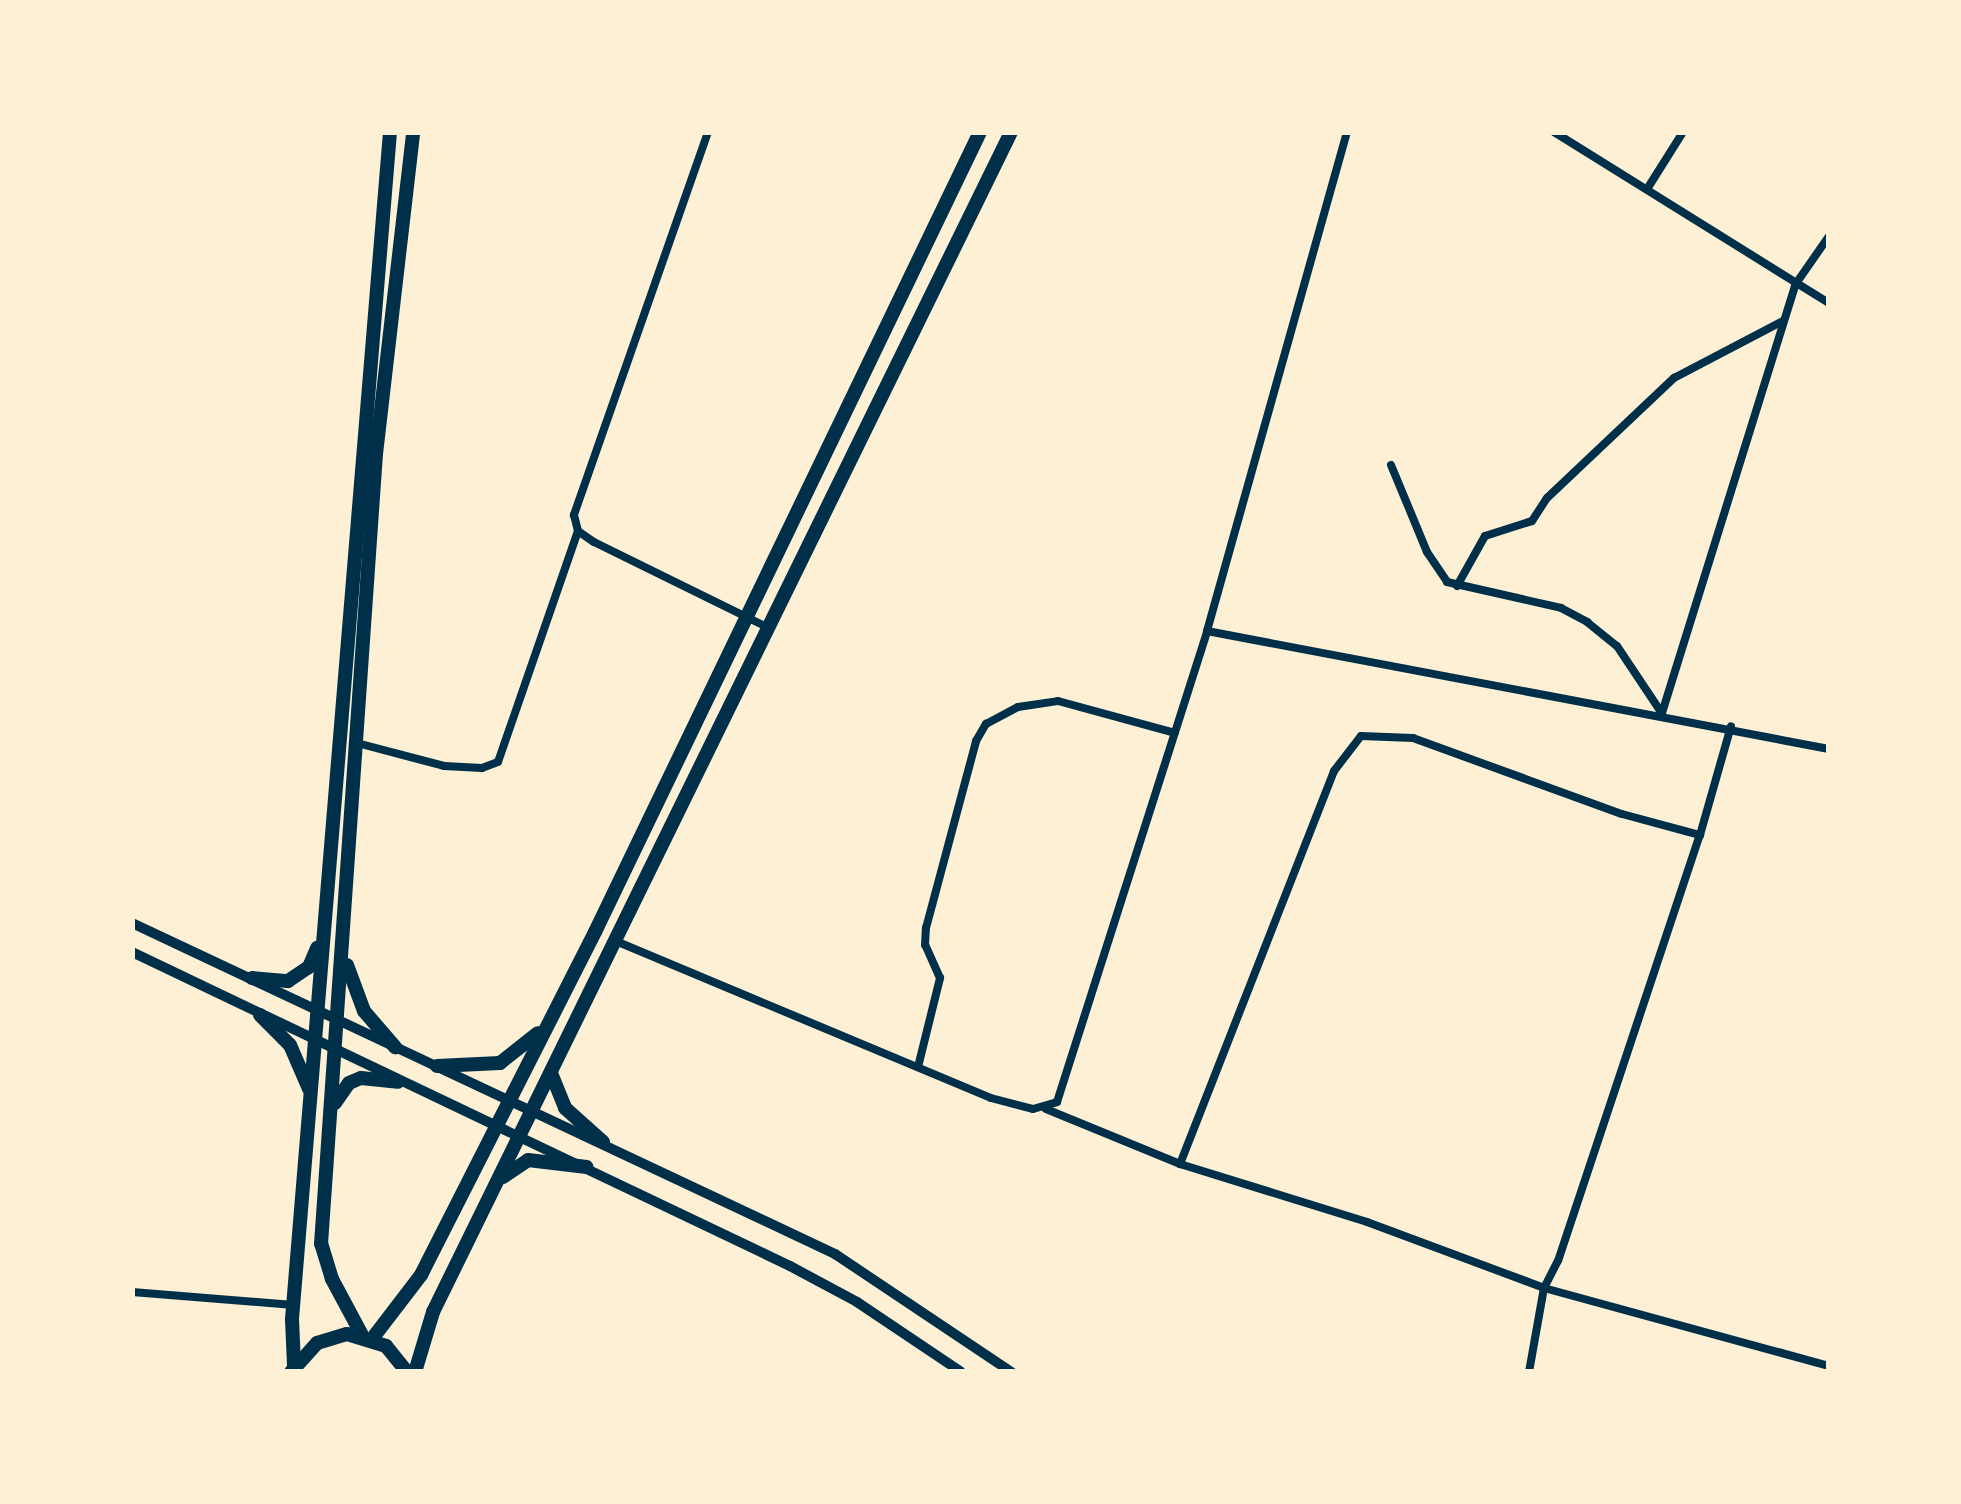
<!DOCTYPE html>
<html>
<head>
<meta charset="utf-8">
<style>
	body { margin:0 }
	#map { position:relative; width:1961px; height:1504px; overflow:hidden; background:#fdf0d5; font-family:Inter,sans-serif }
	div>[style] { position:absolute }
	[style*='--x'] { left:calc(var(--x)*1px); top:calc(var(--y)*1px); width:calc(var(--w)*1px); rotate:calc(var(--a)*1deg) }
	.minor>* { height:8px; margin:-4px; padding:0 4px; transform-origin:4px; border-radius:4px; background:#003049 }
	.tertiary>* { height:10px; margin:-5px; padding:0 5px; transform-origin:5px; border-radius:5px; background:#003049 }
	.primary>* { height:14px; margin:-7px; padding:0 7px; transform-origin:7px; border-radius:7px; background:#003049 }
	.trunk>* { height:14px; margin:-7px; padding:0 7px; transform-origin:7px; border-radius:7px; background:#003049 }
	span { translate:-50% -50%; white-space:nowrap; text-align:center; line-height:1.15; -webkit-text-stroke:10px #fdf0d5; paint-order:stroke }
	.frame { position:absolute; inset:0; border:135px solid #fdf0d5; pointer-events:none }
</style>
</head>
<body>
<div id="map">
	<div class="minor">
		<i style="--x:708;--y:132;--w:406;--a:109.3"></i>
		<i style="--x:574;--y:515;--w:16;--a:76"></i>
		<i style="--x:578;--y:531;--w:19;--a:35"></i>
		<i style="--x:594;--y:542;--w:193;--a:26.2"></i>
		<i style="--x:1554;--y:132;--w:324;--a:31.9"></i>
		<i style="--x:1649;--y:186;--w:64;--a:-57.8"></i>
		<i style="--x:1391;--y:465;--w:94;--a:67.5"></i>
		<i style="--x:1427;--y:552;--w:36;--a:56"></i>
		<i style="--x:1447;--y:582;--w:117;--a:12.8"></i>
		<i style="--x:1561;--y:608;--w:30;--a:28"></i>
		<i style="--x:1587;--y:622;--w:38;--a:39"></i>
		<i style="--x:1617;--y:646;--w:79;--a:56.3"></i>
		<i style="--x:1457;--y:586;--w:57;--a:-60.8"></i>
		<i style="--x:1485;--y:536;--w:49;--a:-17.7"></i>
		<i style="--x:1532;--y:521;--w:27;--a:-57"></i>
		<i style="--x:1547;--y:498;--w:175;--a:-43.4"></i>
		<i style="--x:1674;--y:378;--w:123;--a:-27.6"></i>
		<i style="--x:1207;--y:631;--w:633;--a:10.74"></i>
		<i style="--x:1662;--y:713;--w:448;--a:-72.7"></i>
		<i style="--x:1795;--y:285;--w:60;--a:-55.2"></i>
		<i style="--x:357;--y:743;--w:90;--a:14.8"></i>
		<i style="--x:444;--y:766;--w:38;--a:3"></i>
		<i style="--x:482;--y:768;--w:17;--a:-21"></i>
		<i style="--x:498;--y:762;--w:244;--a:-70.9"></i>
		<i style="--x:618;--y:942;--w:404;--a:22.7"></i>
		<i style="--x:991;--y:1098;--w:43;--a:14.7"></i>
		<i style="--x:1033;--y:1109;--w:25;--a:-16"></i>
		<i style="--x:1057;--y:1102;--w:494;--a:-72.3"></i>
		<i style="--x:1207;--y:631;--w:518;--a:-74.33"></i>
		<i style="--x:918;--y:1067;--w:92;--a:-76.1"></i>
		<i style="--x:940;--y:978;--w:36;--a:-114"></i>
		<i style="--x:925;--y:945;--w:17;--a:-87"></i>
		<i style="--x:926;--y:928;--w:194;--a:-75"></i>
		<i style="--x:976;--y:741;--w:20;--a:-60"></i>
		<i style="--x:986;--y:724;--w:36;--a:-28"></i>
		<i style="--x:1018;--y:707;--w:40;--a:-8.5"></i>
		<i style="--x:1058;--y:701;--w:121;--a:15.3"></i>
		<i style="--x:1046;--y:1109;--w:145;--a:22.3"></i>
		<i style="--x:1180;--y:1164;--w:196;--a:17.2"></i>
		<i style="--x:1367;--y:1222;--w:189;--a:20.4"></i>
		<i style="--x:1544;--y:1288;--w:295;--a:15.3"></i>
		<i style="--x:1180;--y:1164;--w:422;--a:-68.6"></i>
		<i style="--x:1334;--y:771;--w:44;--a:-52.4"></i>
		<i style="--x:1361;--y:736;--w:52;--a:2.2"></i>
		<i style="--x:1413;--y:738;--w:222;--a:20"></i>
		<i style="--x:1622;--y:814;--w:81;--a:15.1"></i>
		<i style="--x:132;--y:1292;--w:162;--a:4.6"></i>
		<i style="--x:1529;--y:1372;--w:85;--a:-79.9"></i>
		<i style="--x:1544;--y:1288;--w:30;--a:-63"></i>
		<i style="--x:1558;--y:1261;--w:449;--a:-71.6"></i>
		<i style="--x:1700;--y:835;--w:113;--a:-74.1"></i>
	</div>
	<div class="tertiary">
		<i style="--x:132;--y:923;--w:777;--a:25.21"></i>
		<i style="--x:835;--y:1254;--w:212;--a:33.8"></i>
		<i style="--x:132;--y:952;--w:729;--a:25.51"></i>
		<i style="--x:790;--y:1266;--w:76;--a:28.2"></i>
		<i style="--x:857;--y:1302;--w:125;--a:33.9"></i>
	</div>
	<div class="primary">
		<i style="--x:347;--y:965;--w:49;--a:69.7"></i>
		<i style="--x:364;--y:1011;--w:48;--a:49.3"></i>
		<i style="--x:252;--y:978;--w:36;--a:5"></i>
		<i style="--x:288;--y:981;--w:25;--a:-34"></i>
		<i style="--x:309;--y:967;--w:21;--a:-67"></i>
		<i style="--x:260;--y:1015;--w:42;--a:45"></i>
		<i style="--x:290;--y:1045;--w:48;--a:66.6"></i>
		<i style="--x:335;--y:1103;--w:24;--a:-55"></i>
		<i style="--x:349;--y:1083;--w:13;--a:-23"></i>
		<i style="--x:361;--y:1078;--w:37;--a:6"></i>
		<i style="--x:362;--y:1335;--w:64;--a:-118.2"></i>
		<i style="--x:332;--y:1279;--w:37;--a:-107"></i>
		<i style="--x:321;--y:1244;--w:792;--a:-86.02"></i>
		<i style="--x:376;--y:454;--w:324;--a:-83.4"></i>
		<i style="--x:294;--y:1365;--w:46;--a:-92.5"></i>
		<i style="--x:292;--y:1319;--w:1191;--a:-85.28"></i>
	</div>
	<div class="trunk">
		<i style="--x:437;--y:1066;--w:63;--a:-2.7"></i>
		<i style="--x:500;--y:1063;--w:48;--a:-38.3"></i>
		<i style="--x:551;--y:1073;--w:38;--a:68"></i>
		<i style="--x:565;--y:1108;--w:51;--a:41.8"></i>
		<i style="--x:503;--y:1177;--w:30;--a:-34"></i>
		<i style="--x:528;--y:1160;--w:59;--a:6.8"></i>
		<i style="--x:372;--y:1339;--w:81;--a:-52.6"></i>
		<i style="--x:421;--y:1275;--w:385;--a:-63.1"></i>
		<i style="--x:595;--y:932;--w:888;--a:-64.3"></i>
		<i style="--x:291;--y:1372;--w:39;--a:-48"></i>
		<i style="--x:317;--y:1343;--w:31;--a:-17"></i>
		<i style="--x:347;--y:1334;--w:41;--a:17.1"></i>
		<i style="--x:386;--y:1346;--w:33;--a:51"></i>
		<i style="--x:415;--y:1372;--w:63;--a:-73.3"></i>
		<i style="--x:433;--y:1312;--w:1314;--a:-63.9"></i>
	</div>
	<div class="frame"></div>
</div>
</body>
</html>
